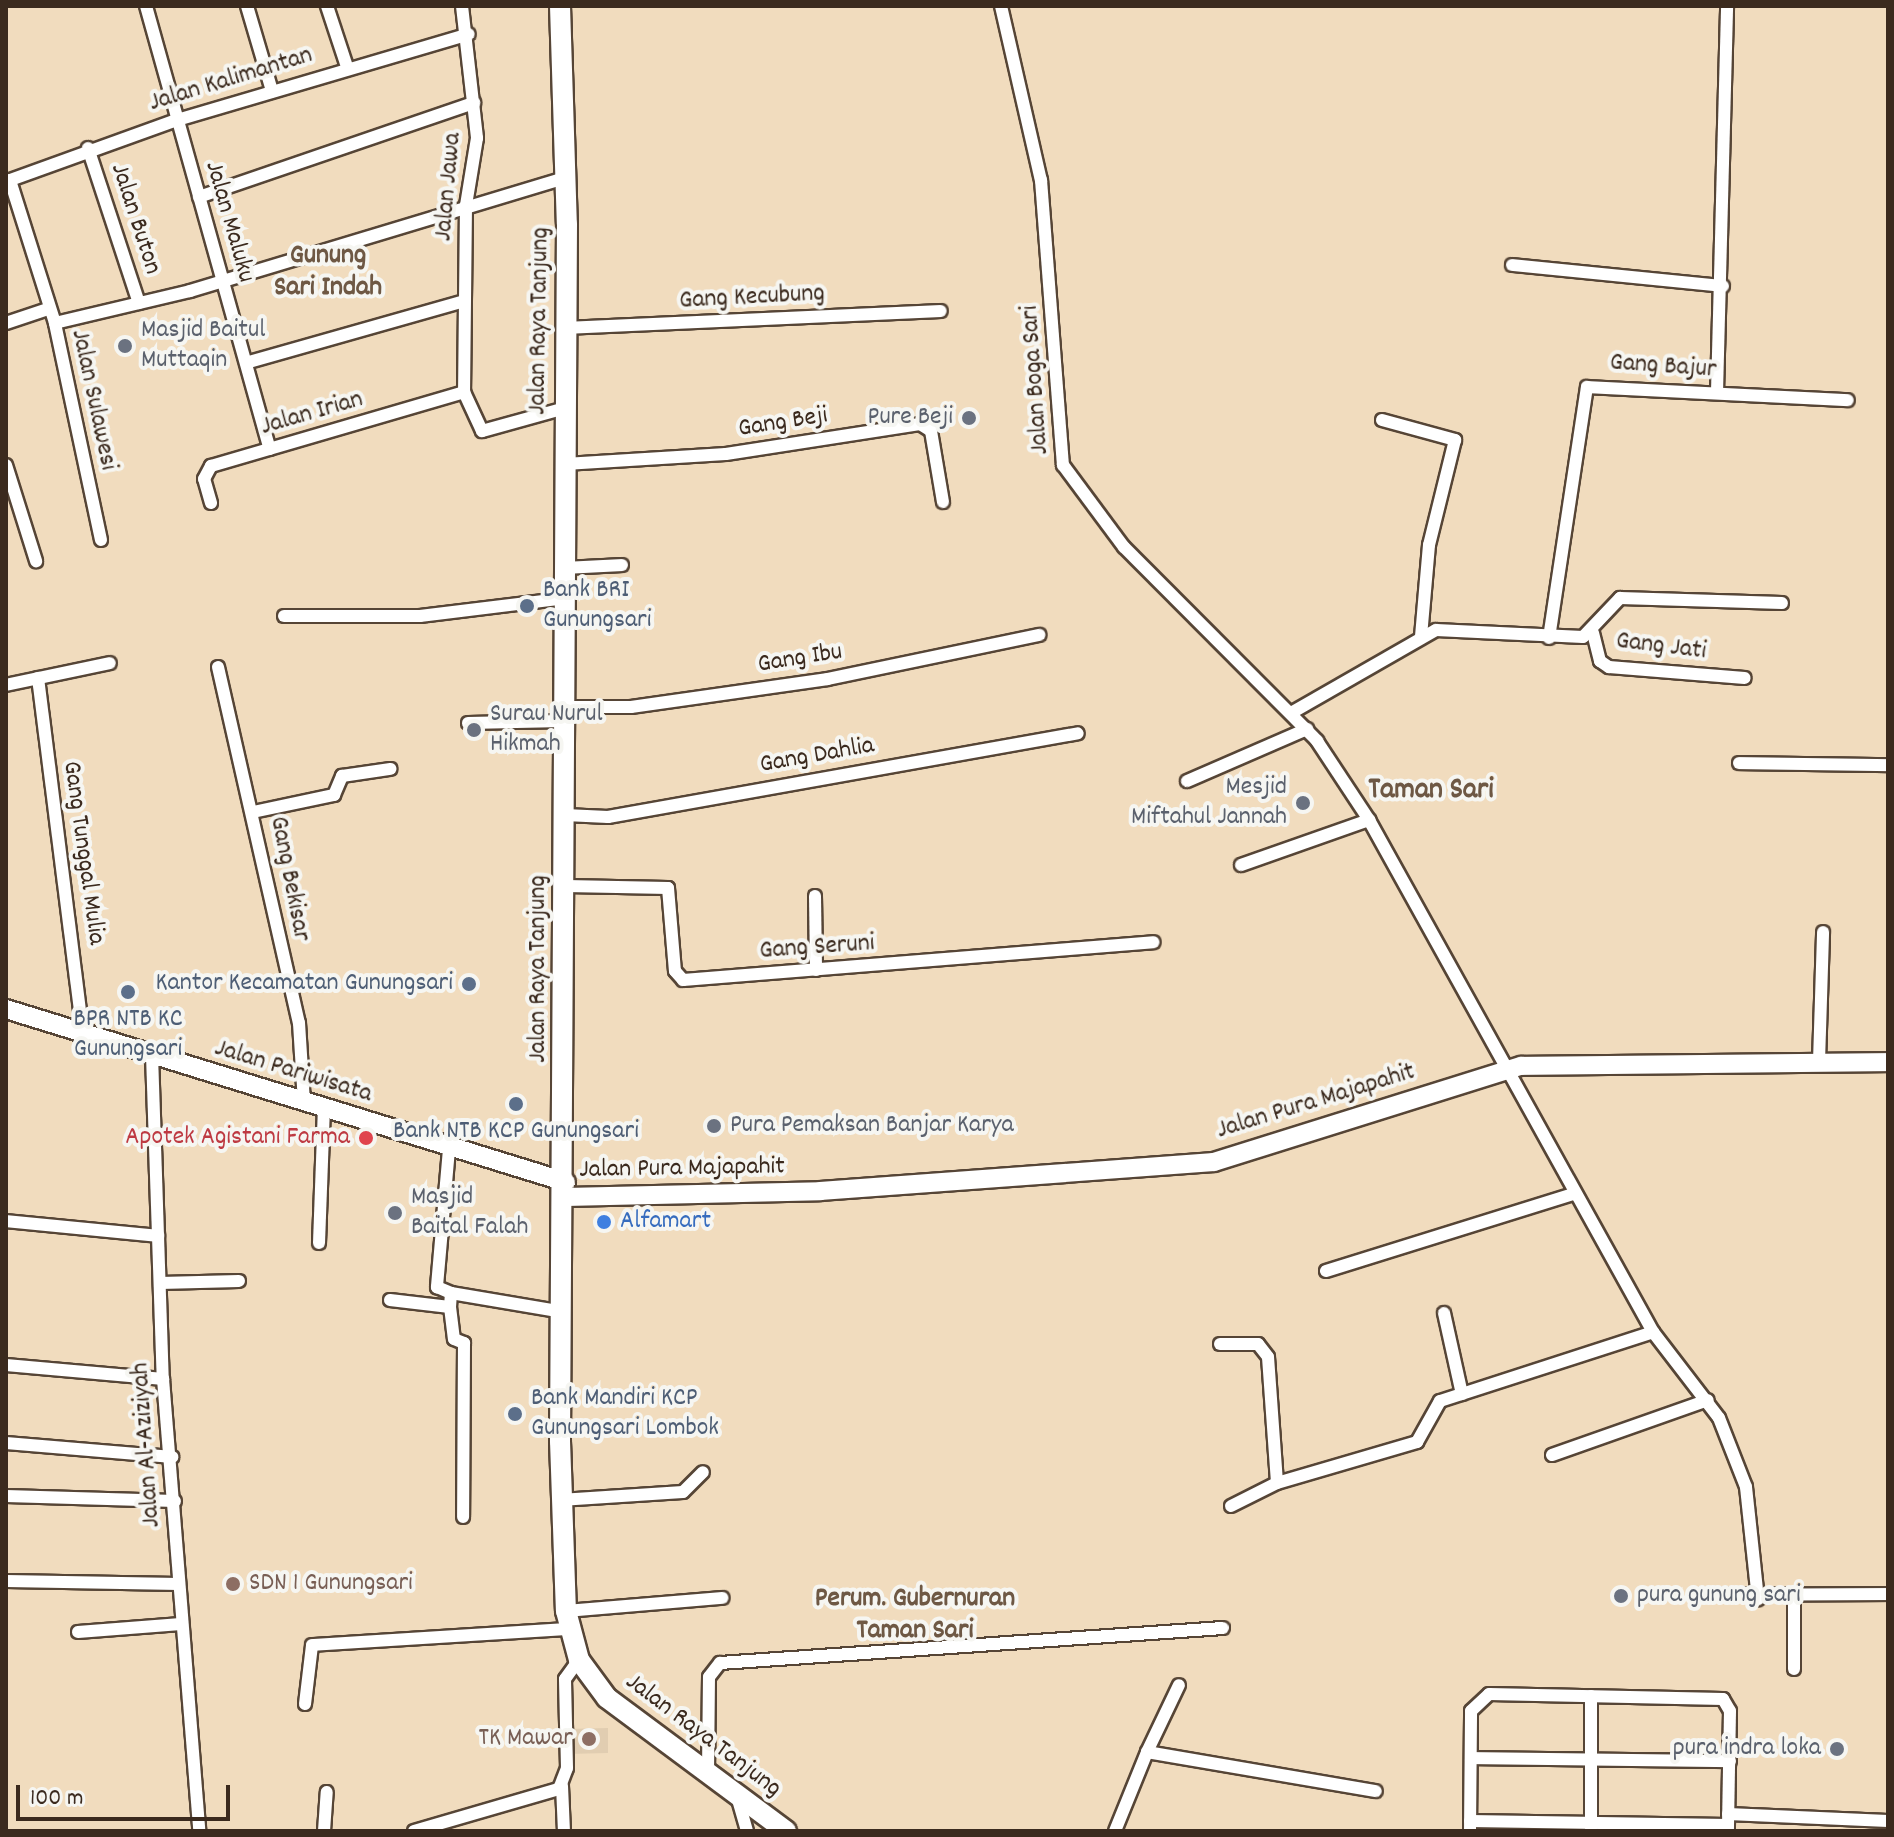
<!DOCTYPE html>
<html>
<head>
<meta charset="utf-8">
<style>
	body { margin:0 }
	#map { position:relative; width:1894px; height:1837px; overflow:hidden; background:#f1dcbe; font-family:Dekko,sans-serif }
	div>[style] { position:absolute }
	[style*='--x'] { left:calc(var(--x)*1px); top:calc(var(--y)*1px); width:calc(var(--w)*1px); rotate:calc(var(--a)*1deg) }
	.built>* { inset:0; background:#e1cdb1 }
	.roads { filter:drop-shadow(2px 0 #564536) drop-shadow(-2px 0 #564536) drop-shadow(0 2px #564536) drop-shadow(0 -2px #564536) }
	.street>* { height:12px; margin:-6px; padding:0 6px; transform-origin:6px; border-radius:6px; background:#fff }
	.secondary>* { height:18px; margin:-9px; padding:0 9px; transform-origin:9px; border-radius:9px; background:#fff }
	.primary>* { height:20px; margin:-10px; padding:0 10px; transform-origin:10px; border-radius:10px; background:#fff }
	.dots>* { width:22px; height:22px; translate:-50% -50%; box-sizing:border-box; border:4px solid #f6f6f2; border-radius:50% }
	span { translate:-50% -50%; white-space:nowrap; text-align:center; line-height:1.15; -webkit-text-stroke:8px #f6f6f2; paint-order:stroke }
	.street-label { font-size:26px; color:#3b2a1e }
	.worship-label { font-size:26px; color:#5b616d }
	.left { translate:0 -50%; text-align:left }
	.right { translate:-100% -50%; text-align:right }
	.service-label { font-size:26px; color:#4e5e75 }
	.health-label { font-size:26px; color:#be3a42 }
	.shop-label { font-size:26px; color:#366cbe }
	.education-label { font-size:26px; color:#785e54 }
	.neighbourhood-label { font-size:28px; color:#6e5844; font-weight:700 }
	.quarter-label { font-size:30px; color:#6e5844; font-weight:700 }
	.frame { position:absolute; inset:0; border:8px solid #3b2a1e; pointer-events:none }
	.scale { position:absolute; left:16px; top:1785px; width:214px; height:36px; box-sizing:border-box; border:4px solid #3b2a1e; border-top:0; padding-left:10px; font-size:24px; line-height:28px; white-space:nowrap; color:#3b2a1e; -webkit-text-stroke:6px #f6f6f2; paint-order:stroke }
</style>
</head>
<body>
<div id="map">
	<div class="built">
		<i style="clip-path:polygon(608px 1728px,608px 1753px,567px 1754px,566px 1729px)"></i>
	</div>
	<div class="roads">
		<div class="street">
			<i style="--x:146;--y:6;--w:460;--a:74.4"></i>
			<i style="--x:247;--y:6;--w:89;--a:73.6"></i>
			<i style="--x:327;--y:6;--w:64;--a:71.8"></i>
			<i style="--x:462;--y:6;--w:133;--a:83.5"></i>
			<i style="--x:477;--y:138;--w:68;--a:99.3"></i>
			<i style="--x:466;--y:205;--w:187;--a:90.6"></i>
			<i style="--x:464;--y:392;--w:43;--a:65.2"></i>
			<i style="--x:482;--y:431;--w:86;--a:-15.5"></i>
			<i style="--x:1001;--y:6;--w:179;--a:77.1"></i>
			<i style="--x:1041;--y:180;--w:286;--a:85.6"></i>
			<i style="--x:1063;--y:465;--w:102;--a:53.4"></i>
			<i style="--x:1124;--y:547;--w:274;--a:45.1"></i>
			<i style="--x:1317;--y:741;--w:95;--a:56.6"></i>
			<i style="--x:1369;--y:820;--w:585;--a:60.98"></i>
			<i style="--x:1653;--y:1332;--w:108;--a:52.5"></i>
			<i style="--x:1719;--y:1418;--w:74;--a:68.6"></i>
			<i style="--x:1746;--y:1487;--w:113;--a:83.9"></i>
			<i style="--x:88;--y:148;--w:163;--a:71.8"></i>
			<i style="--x:199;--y:197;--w:291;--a:-18.9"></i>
			<i style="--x:1512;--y:265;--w:212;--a:5.7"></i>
			<i style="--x:6;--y:323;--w:41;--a:-18.4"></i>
			<i style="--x:55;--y:323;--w:139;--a:-13.3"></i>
			<i style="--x:190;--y:291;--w:394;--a:-16.8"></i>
			<i style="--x:565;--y:328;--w:376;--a:-2.6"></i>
			<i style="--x:249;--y:362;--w:223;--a:-15.8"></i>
			<i style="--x:1717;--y:392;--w:386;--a:-88.5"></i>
			<i style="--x:1382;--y:420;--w:76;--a:15.3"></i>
			<i style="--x:1455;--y:440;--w:108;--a:103.9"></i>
			<i style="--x:1429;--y:545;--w:91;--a:95"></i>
			<i style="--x:565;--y:464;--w:161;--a:-3.6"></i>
			<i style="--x:726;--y:454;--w:196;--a:-8.8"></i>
			<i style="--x:920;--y:424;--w:13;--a:32"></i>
			<i style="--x:931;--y:431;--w:72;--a:80.4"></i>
			<i style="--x:6;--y:465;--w:101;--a:72.6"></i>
			<i style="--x:211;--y:503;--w:25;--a:-106"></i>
			<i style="--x:204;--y:479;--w:15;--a:-62"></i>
			<i style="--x:211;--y:466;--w:264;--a:-16.3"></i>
			<i style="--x:101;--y:540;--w:222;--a:-102"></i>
			<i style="--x:55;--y:323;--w:150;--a:-107.5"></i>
			<i style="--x:10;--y:180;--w:177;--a:-19.8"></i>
			<i style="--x:177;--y:120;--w:304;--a:-16.4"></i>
			<i style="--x:565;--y:568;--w:57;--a:-3"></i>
			<i style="--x:284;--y:616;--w:136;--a:0"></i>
			<i style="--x:420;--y:616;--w:147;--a:-7"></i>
			<i style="--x:1593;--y:633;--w:29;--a:76"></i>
			<i style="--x:1600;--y:661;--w:11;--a:34"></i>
			<i style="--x:1609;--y:667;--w:136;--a:4.6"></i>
			<i style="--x:1549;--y:638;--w:254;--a:-81.4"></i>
			<i style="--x:1587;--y:387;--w:261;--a:2.9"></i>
			<i style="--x:218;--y:667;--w:365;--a:77.2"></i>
			<i style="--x:299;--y:1023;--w:79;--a:86.4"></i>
			<i style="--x:38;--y:678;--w:358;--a:82.8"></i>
			<i style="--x:6;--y:685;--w:106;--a:-11.9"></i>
			<i style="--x:564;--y:707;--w:67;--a:0"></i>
			<i style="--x:631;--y:707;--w:199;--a:-8.1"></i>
			<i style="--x:828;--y:679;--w:216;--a:-11.8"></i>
			<i style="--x:1291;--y:713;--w:167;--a:-29.8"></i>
			<i style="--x:1436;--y:630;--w:147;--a:2.7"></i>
			<i style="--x:1583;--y:637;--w:54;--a:-46.5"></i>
			<i style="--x:1620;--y:598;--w:162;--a:1.8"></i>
			<i style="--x:468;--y:723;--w:96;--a:-1.2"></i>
			<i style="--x:1739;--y:763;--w:149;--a:0.8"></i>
			<i style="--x:1187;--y:781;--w:131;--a:-23.4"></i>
			<i style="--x:253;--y:812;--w:83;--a:-11.9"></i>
			<i style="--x:334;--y:795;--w:21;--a:-67"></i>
			<i style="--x:342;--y:776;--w:49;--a:-8.3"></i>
			<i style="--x:565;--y:815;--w:43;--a:2.7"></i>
			<i style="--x:608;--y:817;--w:477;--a:-10.1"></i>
			<i style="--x:1241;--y:865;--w:136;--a:-19.4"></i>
			<i style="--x:566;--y:886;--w:102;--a:1.1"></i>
			<i style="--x:668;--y:888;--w:83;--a:85.2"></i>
			<i style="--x:675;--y:971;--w:12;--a:48"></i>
			<i style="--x:683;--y:980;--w:472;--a:-4.6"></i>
			<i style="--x:815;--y:896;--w:74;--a:89.2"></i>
			<i style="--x:152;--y:1055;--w:324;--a:88.1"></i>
			<i style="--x:163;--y:1379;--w:453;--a:85.4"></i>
			<i style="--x:1819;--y:1062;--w:130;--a:-88.2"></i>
			<i style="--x:449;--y:1149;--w:139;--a:95"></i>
			<i style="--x:437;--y:1287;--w:15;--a:23"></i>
			<i style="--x:6;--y:1221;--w:153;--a:5.6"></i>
			<i style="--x:319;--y:1243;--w:134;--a:-87.9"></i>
			<i style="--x:1326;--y:1271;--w:259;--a:-17.3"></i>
			<i style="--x:160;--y:1283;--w:79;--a:-1.5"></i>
			<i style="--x:390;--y:1300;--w:60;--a:6.7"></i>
			<i style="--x:450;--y:1307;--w:14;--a:-86"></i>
			<i style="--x:451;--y:1293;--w:114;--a:9.6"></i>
			<i style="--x:450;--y:1307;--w:32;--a:83"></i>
			<i style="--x:454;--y:1339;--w:11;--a:22"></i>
			<i style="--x:464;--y:1343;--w:174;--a:90.3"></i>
			<i style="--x:1444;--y:1313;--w:83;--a:77.5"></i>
			<i style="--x:1220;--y:1344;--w:38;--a:0"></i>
			<i style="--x:1258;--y:1344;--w:16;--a:52"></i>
			<i style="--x:1268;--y:1357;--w:126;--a:85.9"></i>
			<i style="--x:6;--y:1365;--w:158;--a:5.1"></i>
			<i style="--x:6;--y:1443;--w:167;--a:4.8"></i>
			<i style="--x:1552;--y:1455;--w:165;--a:-19.4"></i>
			<i style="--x:6;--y:1496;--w:169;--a:1.7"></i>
			<i style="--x:560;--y:1500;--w:123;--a:-3.7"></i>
			<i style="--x:683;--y:1492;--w:28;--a:-45"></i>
			<i style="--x:1231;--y:1506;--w:51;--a:-26.6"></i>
			<i style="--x:1277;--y:1483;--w:146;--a:-16.3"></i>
			<i style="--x:1417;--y:1442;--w:47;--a:-60.7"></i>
			<i style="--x:1440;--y:1401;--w:224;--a:-17.9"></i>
			<i style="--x:6;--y:1581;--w:173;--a:1"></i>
			<i style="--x:1698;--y:1595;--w:190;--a:-0.3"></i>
			<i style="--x:1794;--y:1597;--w:72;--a:90"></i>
			<i style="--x:566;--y:1611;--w:157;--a:-4.8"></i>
			<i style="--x:78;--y:1632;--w:103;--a:-4.4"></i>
			<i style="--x:1591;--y:1696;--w:132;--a:90"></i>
			<i style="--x:305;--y:1704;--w:59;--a:-83.2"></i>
			<i style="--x:312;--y:1645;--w:257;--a:-3.6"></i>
			<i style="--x:1147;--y:1752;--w:74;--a:-64.5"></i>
			<i style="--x:1471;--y:1758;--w:259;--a:0.7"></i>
			<i style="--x:708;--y:1772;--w:95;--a:-89.4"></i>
			<i style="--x:709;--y:1677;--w:18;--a:-52"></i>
			<i style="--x:720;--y:1663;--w:504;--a:-3.98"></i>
			<i style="--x:562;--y:1786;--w:45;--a:87.5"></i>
			<i style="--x:737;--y:1796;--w:36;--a:74"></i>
			<i style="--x:1728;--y:1814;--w:160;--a:2.5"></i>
			<i style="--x:1470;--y:1821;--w:258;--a:0.9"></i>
			<i style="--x:324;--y:1831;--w:39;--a:-86"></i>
			<i style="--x:414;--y:1831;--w:151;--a:-16.2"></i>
			<i style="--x:559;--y:1789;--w:22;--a:-69"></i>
			<i style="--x:567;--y:1768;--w:89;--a:-91.3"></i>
			<i style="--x:565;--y:1679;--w:24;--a:-54"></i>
			<i style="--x:1115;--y:1831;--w:85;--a:-67.9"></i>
			<i style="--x:1147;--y:1752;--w:232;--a:9.7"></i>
			<i style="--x:1470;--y:1831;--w:120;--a:-89.5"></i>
			<i style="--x:1471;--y:1711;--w:25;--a:-43"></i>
			<i style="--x:1489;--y:1694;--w:234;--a:1.2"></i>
			<i style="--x:1723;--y:1699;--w:14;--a:60"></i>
			<i style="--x:1730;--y:1711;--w:120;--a:91"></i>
		</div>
		<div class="secondary">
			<i style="--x:6;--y:1009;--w:586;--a:17.17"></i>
			<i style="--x:565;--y:1197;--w:255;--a:-1.3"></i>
			<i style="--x:820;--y:1191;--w:395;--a:-4.2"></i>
			<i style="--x:1214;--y:1162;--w:322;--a:-17.4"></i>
			<i style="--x:1521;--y:1066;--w:367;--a:-0.6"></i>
		</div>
		<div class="primary">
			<i style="--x:560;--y:6;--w:218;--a:88.2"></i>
			<i style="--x:567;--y:224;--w:1217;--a:90.33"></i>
			<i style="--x:560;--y:1441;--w:170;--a:88"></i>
			<i style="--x:566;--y:1611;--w:51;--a:75.1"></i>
			<i style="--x:579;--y:1660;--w:47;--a:53.6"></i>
			<i style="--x:607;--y:1698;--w:223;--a:36.6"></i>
		</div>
	</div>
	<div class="dots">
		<i style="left:125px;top:346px;background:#6b7280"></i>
		<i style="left:969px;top:418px;background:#6b7280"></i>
		<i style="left:527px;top:606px;background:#5c6f8a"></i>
		<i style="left:474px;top:730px;background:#6b7280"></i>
		<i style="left:1303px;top:803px;background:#6b7280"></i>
		<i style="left:469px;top:984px;background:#5c6f8a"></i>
		<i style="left:128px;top:992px;background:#5c6f8a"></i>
		<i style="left:516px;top:1104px;background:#5c6f8a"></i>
		<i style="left:714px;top:1126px;background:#6b7280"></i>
		<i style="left:366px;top:1138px;background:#e0444e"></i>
		<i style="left:395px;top:1213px;background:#6b7280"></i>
		<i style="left:604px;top:1222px;background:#3f7fe0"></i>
		<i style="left:515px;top:1414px;background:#5c6f8a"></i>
		<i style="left:233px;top:1584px;background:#8d6e63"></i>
		<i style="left:1621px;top:1596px;background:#6b7280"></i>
		<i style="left:589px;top:1739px;background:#8d6e63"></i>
		<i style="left:1837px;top:1749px;background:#6b7280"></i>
	</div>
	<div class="street-label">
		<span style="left:231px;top:80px;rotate:-17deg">Jalan Kalimantan</span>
		<span style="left:449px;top:187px;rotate:-85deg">Jalan Jawa</span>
		<span style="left:135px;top:219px;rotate:72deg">Jalan Buton</span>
		<span style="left:229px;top:222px;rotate:74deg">Jalan Maluku</span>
		<span style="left:752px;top:298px;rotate:-3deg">Gang Kecubung</span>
		<span style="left:540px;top:321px;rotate:-89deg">Jalan Raya Tanjung</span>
		<span style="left:1663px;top:367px;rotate:4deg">Gang Bajur</span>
		<span style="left:1036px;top:380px;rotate:-94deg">Jalan Boga Sari</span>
		<span style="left:93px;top:400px;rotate:78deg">Jalan Sulawesi</span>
		<span style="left:312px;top:414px;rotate:-16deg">Jalan Irian</span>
		<span style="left:783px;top:423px;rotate:-9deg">Gang Beji</span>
		<span style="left:1661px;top:647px;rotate:7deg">Gang Jati</span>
		<span style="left:800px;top:659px;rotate:-9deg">Gang Ibu</span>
		<span style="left:817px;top:756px;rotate:-10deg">Gang Dahlia</span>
		<span style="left:83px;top:853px;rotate:82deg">Gang Tunggal Mulia</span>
		<span style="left:289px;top:879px;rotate:79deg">Gang Bekisar</span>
		<span style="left:817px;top:948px;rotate:-4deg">Gang Seruni</span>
		<span style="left:539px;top:969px;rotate:-90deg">Jalan Raya Tanjung</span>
		<span style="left:293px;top:1072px;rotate:17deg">Jalan Pariwisata</span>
		<span style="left:1316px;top:1102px;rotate:-17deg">Jalan Pura Majapahit</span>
		<span style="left:682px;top:1169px;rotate:-1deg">Jalan Pura Majapahit</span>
		<span style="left:147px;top:1445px;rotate:-94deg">Jalan Al-Aziziyah</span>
		<span style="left:703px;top:1736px;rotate:37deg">Jalan Raya Tanjung</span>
	</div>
	<div class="worship-label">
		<span class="left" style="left:141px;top:346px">Masjid Baitul<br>Muttaqin</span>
		<span class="right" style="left:953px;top:418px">Pure Beji</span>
		<span class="left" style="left:490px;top:730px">Surau Nurul<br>Hikmah</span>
		<span class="right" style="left:1287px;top:803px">Mesjid<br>Miftahul Jannah</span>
		<span class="left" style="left:730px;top:1126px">Pura Pemaksan Banjar Karya</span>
		<span class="left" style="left:411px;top:1213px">Masjid<br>Baital Falah</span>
		<span class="left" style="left:1637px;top:1596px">pura gunung sari</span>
		<span class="right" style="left:1821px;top:1749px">pura indra loka</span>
	</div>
	<div class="service-label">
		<span class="left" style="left:543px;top:606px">Bank BRI<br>Gunungsari</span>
		<span class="right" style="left:453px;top:984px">Kantor Kecamatan Gunungsari</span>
		<span style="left:128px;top:1035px">BPR NTB KC<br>Gunungsari</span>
		<span style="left:516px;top:1132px">Bank NTB KCP Gunungsari</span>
		<span class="left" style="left:531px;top:1414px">Bank Mandiri KCP<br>Gunungsari Lombok</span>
	</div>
	<div class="health-label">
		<span class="right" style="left:350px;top:1138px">Apotek Agistani Farma</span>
	</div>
	<div class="shop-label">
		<span class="left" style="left:620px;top:1222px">Alfamart</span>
	</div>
	<div class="education-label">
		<span class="left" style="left:249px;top:1584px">SDN 1 Gunungsari</span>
		<span class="right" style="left:573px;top:1739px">TK Mawar</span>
	</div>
	<div class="neighbourhood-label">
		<span style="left:328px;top:273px">Gunung<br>Sari Indah</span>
		<span style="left:915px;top:1616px">Perum. Gubernuran<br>Taman Sari</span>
	</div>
	<div class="quarter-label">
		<span style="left:1431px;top:792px">Taman Sari</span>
	</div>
	<div class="frame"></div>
	<div class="scale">100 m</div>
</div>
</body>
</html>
